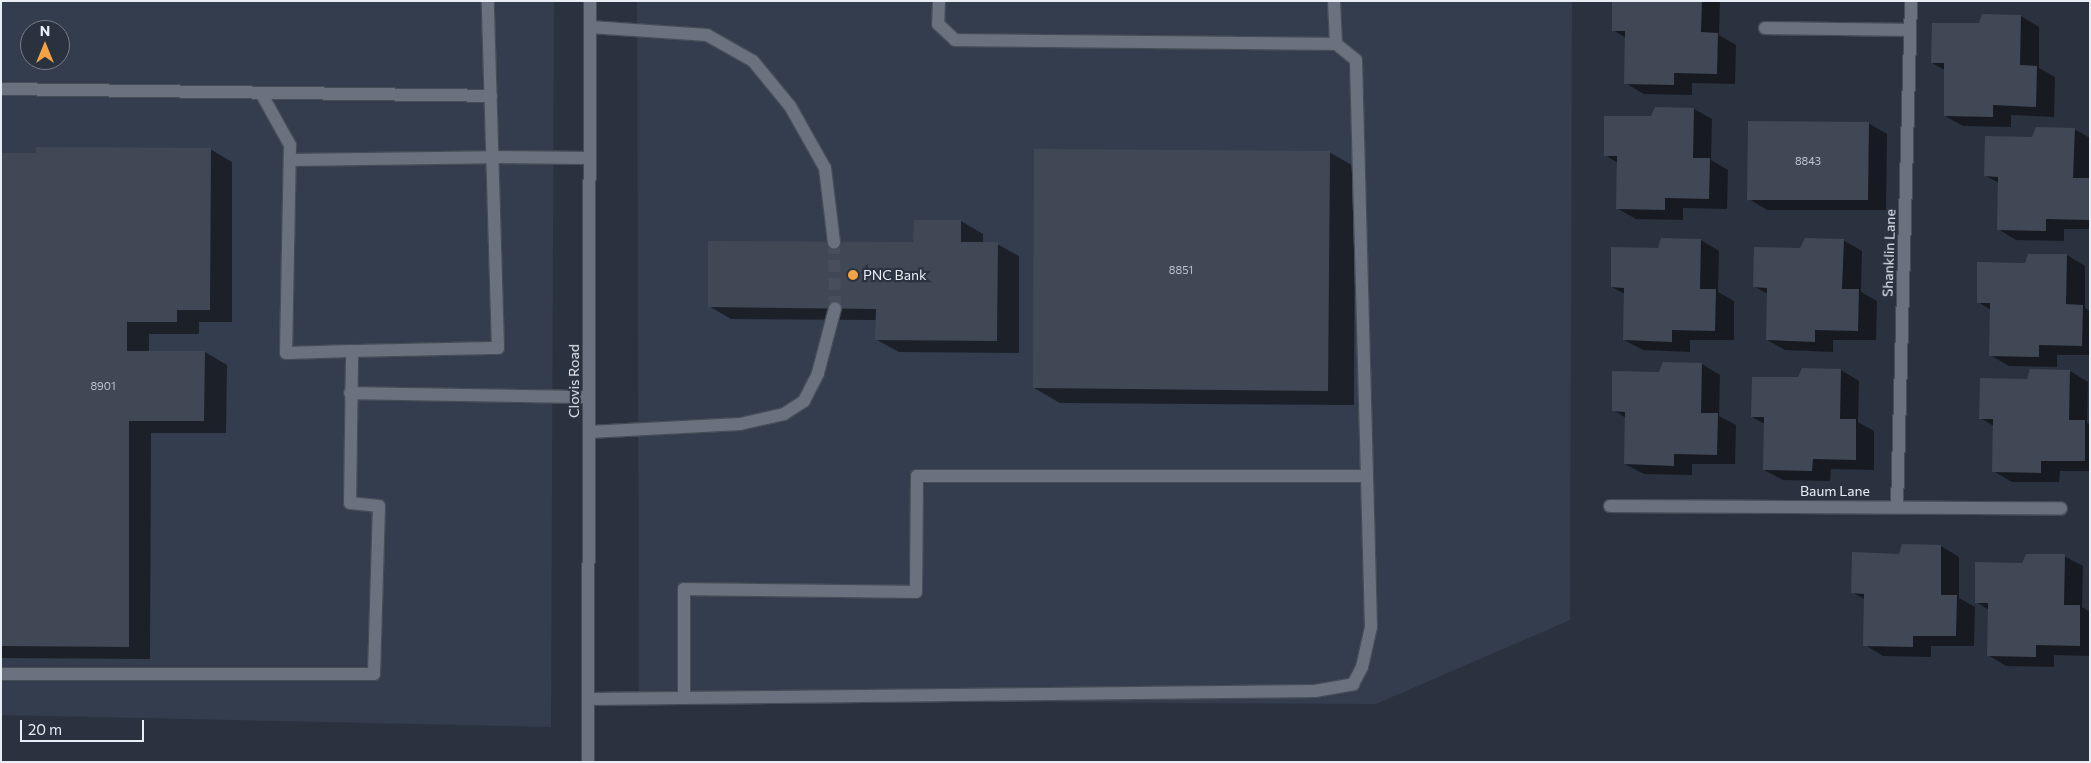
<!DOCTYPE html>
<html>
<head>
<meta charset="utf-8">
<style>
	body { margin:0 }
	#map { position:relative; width:2091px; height:763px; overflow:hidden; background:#2b323f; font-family:Commissioner,sans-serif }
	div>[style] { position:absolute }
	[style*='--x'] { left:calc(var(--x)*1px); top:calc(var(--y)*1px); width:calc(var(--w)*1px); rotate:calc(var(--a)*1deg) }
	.built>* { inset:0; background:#333d4e }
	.shadow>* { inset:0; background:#0007 }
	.building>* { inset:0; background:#404855 }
	.minor-tunnel>* { height:12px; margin-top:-6px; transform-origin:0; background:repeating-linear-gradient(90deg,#484e5a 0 12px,transparent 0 18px) }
	.roads { filter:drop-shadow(1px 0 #464d57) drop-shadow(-1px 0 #464d57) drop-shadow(0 1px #464d57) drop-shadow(0 -1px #464d57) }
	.minor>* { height:12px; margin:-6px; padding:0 6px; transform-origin:6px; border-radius:6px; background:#6a7280 }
	.dots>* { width:14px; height:14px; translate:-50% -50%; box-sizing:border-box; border:2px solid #2b323f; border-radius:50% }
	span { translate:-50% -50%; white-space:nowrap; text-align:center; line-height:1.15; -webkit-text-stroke:4.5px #2b323f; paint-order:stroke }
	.number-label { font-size:11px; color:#bfc4ce }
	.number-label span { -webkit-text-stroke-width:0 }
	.street-label { font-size:14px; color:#e9eef6 }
	.poi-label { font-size:14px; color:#e9eef6 }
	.left { translate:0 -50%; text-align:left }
	.frame { position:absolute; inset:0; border:2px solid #e9eef6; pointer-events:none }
	.north { position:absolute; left:20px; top:20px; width:50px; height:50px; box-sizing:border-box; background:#2b323f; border:1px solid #777d88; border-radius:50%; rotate:0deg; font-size:14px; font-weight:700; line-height:20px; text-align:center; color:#e9eef6 }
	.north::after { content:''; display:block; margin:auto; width:18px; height:22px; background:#f4a345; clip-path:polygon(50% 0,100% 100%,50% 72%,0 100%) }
	.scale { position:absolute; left:20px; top:720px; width:124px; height:22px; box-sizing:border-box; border:2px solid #e9eef6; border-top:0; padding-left:6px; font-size:15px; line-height:18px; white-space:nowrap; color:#e9eef6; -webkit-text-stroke:4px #2b323f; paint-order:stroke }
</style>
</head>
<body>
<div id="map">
	<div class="built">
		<i style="clip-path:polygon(evenodd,1px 1px,554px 1px,551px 727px,1px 715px,1px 1px,30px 30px,60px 30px,60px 60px,30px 60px,30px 30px)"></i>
		<i style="clip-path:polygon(637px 1px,1572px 1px,1570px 620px,1376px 704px,639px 700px)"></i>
	</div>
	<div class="shadow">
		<i style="clip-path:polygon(1614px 1px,1720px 1px,1719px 35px,1736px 45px,1735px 84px,1692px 83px,1692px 95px,1644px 94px,1625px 83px,1626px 38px,1613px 30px)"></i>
		<i style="clip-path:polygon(2021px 16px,2039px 27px,2039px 68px,2055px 77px,2054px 117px,2011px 115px,2011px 127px,1963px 126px,1945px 116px,1945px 70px,1932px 63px,1979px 25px)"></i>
		<i style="clip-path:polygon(1694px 109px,1712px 119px,1711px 160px,1728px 170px,1727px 209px,1683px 208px,1683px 220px,1636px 219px,1618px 209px,1618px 163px,1605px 155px)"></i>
		<i style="clip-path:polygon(1868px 123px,1887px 134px,1886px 210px,1767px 210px,1749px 199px)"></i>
		<i style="clip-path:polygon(2074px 129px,2090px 138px,2090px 229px,2064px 229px,2064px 241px,2016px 240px,1998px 229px,1999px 183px,1986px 176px,2032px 138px)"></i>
		<i style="clip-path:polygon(210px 149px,232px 162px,232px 322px,199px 322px,199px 334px,149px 334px,149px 352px,205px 352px,227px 365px,226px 433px,151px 433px,150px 659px,1px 658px,1px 154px)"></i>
		<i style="clip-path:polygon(1329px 152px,1355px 167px,1354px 405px,1060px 403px,1034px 388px)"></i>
		<i style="clip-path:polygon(961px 221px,983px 234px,983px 244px,997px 244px,1019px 256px,1019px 353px,899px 352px,877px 340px,877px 320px,731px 319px,709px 306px,914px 243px)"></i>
		<i style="clip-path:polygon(1701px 240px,1719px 251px,1718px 292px,1734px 301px,1734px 340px,1690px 340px,1690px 352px,1643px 350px,1624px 340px,1625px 294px,1612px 287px,1659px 249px)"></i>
		<i style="clip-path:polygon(1843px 240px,1862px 251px,1861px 292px,1877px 301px,1876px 340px,1833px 340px,1833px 352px,1785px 350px,1767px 340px,1768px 294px,1755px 287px,1801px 249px)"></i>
		<i style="clip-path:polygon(2067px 255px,2085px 266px,2085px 308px,2090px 311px,2090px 355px,2057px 355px,2057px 367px,2009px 366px,1990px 355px,1991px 310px,1978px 302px,2025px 264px)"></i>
		<i style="clip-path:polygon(1702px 364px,1720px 375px,1719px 416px,1736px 425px,1735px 464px,1692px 464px,1692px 475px,1644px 474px,1625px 464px,1626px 418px,1613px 410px,1660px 373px)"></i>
		<i style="clip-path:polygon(1841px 370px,1859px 381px,1858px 422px,1874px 431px,1874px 470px,1831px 469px,1830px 481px,1783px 480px,1764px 470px,1765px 424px,1752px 417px,1799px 379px)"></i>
		<i style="clip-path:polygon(2070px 371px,2088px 382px,2087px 423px,2090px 424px,2090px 471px,2060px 471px,2059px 482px,2012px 482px,1993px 471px,1994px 426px,1980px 418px)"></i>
		<i style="clip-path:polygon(1941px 546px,1959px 557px,1959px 598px,1975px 607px,1974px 646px,1931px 646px,1931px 657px,1883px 656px,1865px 645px,1866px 600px,1852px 592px,1900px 555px)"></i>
		<i style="clip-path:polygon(2064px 556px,2083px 566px,2082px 607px,2090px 612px,2090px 656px,2054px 655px,2054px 667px,2006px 666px,1988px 655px,1989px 610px,1976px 602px,2023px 565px)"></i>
	</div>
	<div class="building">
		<i style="clip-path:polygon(1612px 1px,1702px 1px,1701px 32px,1718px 33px,1717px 74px,1674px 73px,1674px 85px,1624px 84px,1625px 31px,1612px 31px)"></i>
		<i style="clip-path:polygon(1982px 14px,2021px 15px,2020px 65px,2037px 66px,2036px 107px,1993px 105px,1993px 117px,1944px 116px,1944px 63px,1931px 63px,1932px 23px,1979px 23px)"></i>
		<i style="clip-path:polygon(1655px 107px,1694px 108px,1693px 158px,1710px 158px,1709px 199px,1665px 198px,1665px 210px,1616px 209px,1617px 156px,1604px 156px,1604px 116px,1651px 116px)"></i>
		<i style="clip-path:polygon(1748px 121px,1869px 122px,1868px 200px,1747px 200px)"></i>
		<i style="clip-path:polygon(2036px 127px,2075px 128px,2073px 178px,2090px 178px,2089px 220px,2046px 219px,2046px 231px,1997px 230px,1998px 177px,1984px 176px,1985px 136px,2032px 137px)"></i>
		<i style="clip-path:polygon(36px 147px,211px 148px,210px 310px,177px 310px,177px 322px,127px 322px,127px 351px,205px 351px,204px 421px,129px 421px,129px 647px,1px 646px,1px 153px,36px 153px)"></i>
		<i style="clip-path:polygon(1034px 149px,1330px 151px,1328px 391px,1033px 388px)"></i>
		<i style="clip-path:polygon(914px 220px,961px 220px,961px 242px,998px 242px,997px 341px,875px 340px,876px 309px,708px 307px,708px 241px,913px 242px)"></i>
		<i style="clip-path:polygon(1661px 238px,1701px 239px,1700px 289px,1716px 289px,1715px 331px,1672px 330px,1672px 342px,1623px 340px,1624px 288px,1611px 287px,1611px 247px,1658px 248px)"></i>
		<i style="clip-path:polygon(1805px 238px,1844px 239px,1842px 289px,1859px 289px,1858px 331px,1815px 330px,1815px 342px,1766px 340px,1767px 288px,1753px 287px,1754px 247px,1800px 248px)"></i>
		<i style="clip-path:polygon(2028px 254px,2067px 254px,2066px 304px,2083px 305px,2082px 346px,2039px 345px,2039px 357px,1989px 356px,1990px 303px,1977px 303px,1977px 262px,2025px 263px)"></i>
		<i style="clip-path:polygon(1663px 362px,1702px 363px,1701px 413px,1718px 413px,1717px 455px,1674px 454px,1674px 466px,1624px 464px,1625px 412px,1612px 411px,1612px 371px,1659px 372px)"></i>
		<i style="clip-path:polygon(1802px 368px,1841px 369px,1840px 419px,1856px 419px,1856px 460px,1813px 459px,1812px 471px,1763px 470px,1764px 417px,1751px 417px,1752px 377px,1798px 377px)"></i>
		<i style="clip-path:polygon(2030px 369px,2070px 370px,2069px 420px,2085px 420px,2085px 461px,2041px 461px,2041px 473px,1992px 472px,1993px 419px,1979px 419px,1980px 378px,2027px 379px)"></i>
		<i style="clip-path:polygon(1902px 544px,1941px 545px,1941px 595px,1957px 595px,1956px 636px,1913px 636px,1913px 647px,1863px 646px,1864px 594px,1851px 593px,1852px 552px,1899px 554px)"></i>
		<i style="clip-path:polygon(2026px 554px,2065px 554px,2064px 605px,2080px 605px,2080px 646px,2036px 645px,2036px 657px,1987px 656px,1988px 603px,1975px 603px,1975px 562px,2022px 563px)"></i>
	</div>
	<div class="minor-tunnel">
		<i style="--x:834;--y:242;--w:66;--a:89.1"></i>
	</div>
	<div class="roads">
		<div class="minor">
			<i style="--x:939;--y:1;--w:23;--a:92"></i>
			<i style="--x:938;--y:24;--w:23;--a:43"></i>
			<i style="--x:955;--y:40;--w:381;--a:0.6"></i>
			<i style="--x:590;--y:27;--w:117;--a:3.9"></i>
			<i style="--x:707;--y:35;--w:53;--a:29.5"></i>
			<i style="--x:753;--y:61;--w:58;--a:50.6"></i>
			<i style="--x:790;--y:106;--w:71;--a:60.6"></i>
			<i style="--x:825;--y:168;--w:75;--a:83.1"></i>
			<i style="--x:1765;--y:28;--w:145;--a:0.8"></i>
			<i style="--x:1;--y:89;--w:490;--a:0.8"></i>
			<i style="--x:261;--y:93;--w:60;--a:60.9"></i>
			<i style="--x:290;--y:145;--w:208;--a:91.1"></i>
			<i style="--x:286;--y:353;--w:66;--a:-1.7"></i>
			<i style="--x:290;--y:160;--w:203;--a:-0.8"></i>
			<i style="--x:493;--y:157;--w:97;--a:0.6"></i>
			<i style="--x:350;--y:393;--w:239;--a:1"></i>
			<i style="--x:589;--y:432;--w:151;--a:-3"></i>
			<i style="--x:740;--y:424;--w:45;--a:-12.8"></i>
			<i style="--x:784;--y:414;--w:24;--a:-33"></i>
			<i style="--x:804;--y:401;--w:31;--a:-63"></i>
			<i style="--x:818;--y:373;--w:67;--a:-75.3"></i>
			<i style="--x:1610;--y:506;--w:451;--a:0.3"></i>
			<i style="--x:1897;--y:506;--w:505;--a:-88.41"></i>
			<i style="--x:1;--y:674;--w:373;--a:0"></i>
			<i style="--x:374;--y:674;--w:168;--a:-88.3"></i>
			<i style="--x:379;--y:506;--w:29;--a:-174"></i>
			<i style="--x:350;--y:503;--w:152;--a:-89.2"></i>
			<i style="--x:352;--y:351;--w:146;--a:-1.2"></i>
			<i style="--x:498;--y:348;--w:347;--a:-91.7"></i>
			<i style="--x:684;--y:698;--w:109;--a:-90"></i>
			<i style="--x:684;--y:589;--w:232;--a:0.7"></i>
			<i style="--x:916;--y:592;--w:116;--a:-89.5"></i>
			<i style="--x:917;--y:476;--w:450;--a:0"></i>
			<i style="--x:588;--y:699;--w:727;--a:-0.63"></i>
			<i style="--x:1315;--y:691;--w:39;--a:-10"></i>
			<i style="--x:1353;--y:684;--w:19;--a:-62"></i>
			<i style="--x:1362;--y:667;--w:41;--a:-77.3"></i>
			<i style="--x:1371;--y:627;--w:567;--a:-91.52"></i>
			<i style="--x:1356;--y:60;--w:26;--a:-141"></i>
			<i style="--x:1336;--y:44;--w:43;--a:-92.7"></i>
			<i style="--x:588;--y:762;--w:761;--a:-89.85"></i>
		</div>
	</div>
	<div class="dots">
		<i style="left:853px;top:275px;background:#f4a345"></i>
	</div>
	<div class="number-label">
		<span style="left:1808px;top:161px">8843</span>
		<span style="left:1181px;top:270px">8851</span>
		<span style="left:103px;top:386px">8901</span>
	</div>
	<div class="street-label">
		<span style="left:1889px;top:253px;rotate:-88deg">Shanklin Lane</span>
		<span style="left:574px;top:381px;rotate:-90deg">Clovis Road</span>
		<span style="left:1835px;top:491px">Baum Lane</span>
	</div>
	<div class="poi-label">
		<span class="left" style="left:863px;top:275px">PNC Bank</span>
	</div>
	<div class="frame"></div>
	<div class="north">N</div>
	<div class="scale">20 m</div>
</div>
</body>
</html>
